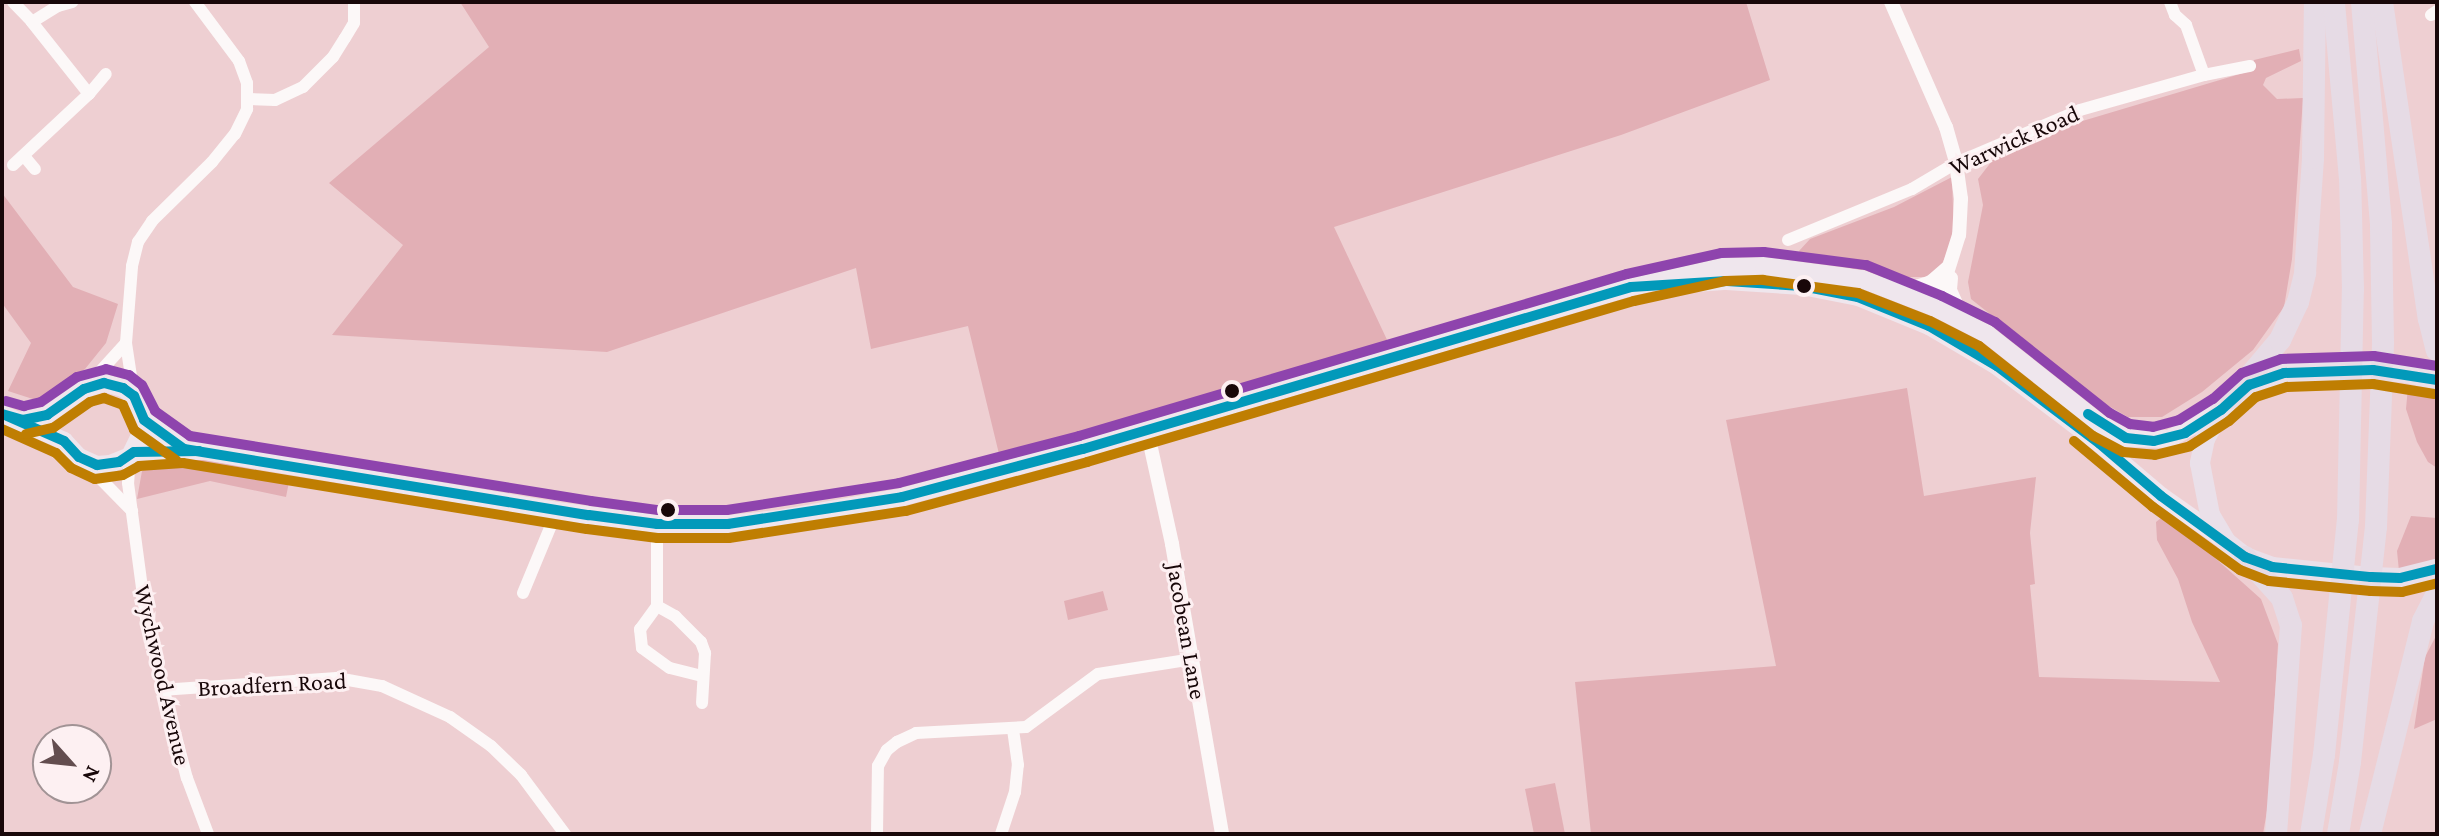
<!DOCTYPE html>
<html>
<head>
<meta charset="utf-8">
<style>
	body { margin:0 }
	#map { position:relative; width:2439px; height:836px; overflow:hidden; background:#eecfd2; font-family:"Crimson Pro",serif }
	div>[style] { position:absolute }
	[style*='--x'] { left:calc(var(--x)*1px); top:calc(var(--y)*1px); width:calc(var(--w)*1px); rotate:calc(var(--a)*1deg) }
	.green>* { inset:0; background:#e2afb5 }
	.minor>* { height:12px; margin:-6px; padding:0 6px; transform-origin:6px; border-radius:6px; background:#fcf8f8 }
	.tertiary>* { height:14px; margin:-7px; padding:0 7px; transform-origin:7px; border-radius:7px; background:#fcf8f8 }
	.primary>* { height:18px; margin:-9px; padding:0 9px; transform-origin:9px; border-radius:9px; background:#efe6ed }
	.trunk>* { height:20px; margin:-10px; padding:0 10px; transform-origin:10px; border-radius:10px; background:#eae0e9 }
	.motorway>* { height:22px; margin:-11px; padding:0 11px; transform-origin:11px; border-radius:11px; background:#e6dbe5 }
	.bus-1>* { height:10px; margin:-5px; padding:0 5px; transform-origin:5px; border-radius:5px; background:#0299ba }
	.bus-2>* { height:10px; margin:-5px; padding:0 5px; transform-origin:5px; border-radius:5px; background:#bf7e02 }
	.bus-3>* { height:10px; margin:-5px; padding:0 5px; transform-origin:5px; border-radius:5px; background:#8e44ad }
	.dots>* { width:22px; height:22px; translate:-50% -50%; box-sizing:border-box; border:4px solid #fdf0f2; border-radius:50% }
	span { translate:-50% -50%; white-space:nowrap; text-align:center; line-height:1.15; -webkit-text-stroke:6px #fdf0f2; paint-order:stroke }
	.street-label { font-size:24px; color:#180709 }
	.frame { position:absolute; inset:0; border:4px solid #180709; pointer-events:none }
	.north { position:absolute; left:32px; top:724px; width:80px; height:80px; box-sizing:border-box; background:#fdf0f2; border:2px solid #a19395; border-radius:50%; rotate:117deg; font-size:22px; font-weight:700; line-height:32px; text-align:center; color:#180709 }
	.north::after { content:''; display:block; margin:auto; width:28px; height:36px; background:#634d4f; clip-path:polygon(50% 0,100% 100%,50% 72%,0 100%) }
</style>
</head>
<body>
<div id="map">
	<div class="green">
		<i style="clip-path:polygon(460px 2px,1746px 2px,1770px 80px,1621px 135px,1334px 227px,1389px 344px,999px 454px,968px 326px,871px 349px,856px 268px,607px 352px,332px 335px,403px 245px,329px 183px,489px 47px)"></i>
		<i style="clip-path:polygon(2299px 49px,2301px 61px,2266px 78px,2263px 85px,2277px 99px,2303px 98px,2292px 259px,2284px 307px,2253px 350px,2202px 392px,2162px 417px,2128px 417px,2098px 400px,1971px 299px,1968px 282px,1983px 205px,1978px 179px,1995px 157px,2049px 131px,2250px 71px,2254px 60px)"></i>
		<i style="clip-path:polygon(1952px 177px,1954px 238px,1940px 268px,1925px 277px,1890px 277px,1803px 258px,1799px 251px,1810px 239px,1894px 207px)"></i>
		<i style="clip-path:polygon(2px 193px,73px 287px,118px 304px,106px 343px,85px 369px,39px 401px,8px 391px,31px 343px,2px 303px)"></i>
		<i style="clip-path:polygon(2408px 387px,2437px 397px,2437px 468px,2428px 462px,2417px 442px,2406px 409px)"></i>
		<i style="clip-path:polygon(1907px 388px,1924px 496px,2036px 477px,2030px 533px,2035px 584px,2030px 585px,2039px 677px,2220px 682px,2192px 622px,2178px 579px,2157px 540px,2156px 522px,2161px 518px,2177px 524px,2261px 599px,2278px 644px,2269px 799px,2263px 834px,1591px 834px,1575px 682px,1776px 666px,1726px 420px)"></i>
		<i style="clip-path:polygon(185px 455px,290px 477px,286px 497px,210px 481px,137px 499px,142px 471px,157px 459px)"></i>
		<i style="clip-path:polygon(2411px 516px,2437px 518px,2437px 563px,2399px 571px,2397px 551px)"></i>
		<i style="clip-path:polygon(1103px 591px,1108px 610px,1068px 620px,1064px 601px)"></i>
		<i style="clip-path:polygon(2437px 634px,2437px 719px,2414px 729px,2425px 657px)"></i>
		<i style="clip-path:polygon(1555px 783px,1565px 834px,1534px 834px,1525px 789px)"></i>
	</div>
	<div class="minor">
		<i style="--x:13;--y:2;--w:28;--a:46"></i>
		<i style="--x:2170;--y:2;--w:14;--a:69"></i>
		<i style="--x:2175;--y:15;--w:15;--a:42"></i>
		<i style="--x:2186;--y:25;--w:53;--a:70.2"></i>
		<i style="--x:2431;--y:15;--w:7;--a:-34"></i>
		<i style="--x:89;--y:94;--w:26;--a:-50"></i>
		<i style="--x:248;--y:99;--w:27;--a:2"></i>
		<i style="--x:275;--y:100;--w:31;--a:-25"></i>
		<i style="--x:303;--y:87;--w:42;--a:-45"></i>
		<i style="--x:333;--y:57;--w:22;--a:-58"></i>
		<i style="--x:345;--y:38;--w:17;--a:-59"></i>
		<i style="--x:354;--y:23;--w:21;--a:-90"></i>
		<i style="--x:24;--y:156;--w:17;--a:50"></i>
		<i style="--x:13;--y:165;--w:104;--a:-43.1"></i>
		<i style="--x:89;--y:94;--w:92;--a:-128.4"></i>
		<i style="--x:32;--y:22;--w:31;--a:-32"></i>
		<i style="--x:58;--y:6;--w:15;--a:-16"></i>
		<i style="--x:1788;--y:240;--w:134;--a:-22.4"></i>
		<i style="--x:1912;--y:189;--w:51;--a:-30.6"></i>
		<i style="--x:1956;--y:163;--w:135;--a:-23.1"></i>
		<i style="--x:2080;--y:110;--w:129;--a:-15.8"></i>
		<i style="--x:2204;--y:75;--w:47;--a:-11.1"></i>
		<i style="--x:86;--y:387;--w:59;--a:-47.7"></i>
		<i style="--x:134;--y:396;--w:54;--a:-98.6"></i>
		<i style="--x:126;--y:343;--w:77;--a:-85.5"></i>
		<i style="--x:132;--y:266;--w:25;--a:-76"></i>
		<i style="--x:138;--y:242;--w:25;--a:-56"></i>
		<i style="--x:152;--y:221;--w:84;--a:-44.5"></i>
		<i style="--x:212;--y:162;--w:36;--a:-51"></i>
		<i style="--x:235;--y:134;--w:28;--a:-64"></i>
		<i style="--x:247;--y:109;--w:26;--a:-90"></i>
		<i style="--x:247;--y:83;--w:23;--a:-110"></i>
		<i style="--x:239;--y:61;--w:74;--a:-126.7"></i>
		<i style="--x:130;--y:456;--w:27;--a:94"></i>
		<i style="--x:128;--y:483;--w:144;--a:82.4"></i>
		<i style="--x:147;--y:626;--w:157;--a:75.3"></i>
		<i style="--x:187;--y:778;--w:60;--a:69.4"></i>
		<i style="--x:86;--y:464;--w:66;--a:45.6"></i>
		<i style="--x:657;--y:524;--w:82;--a:90"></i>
		<i style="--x:657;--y:606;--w:21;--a:29"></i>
		<i style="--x:675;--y:616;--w:37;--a:45"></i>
		<i style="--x:701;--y:642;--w:12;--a:70"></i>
		<i style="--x:705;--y:653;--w:50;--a:93.4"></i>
		<i style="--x:523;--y:593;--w:89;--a:-67.5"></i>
		<i style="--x:657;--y:606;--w:29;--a:126"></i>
		<i style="--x:640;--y:629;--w:19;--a:84"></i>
		<i style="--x:642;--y:648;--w:34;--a:36"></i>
		<i style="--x:670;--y:668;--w:34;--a:14"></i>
		<i style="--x:161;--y:690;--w:176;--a:-3.9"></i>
		<i style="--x:337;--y:678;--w:46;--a:10.1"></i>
		<i style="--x:382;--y:686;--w:75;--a:24.5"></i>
		<i style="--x:450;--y:717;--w:50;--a:35.3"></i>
		<i style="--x:491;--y:746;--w:42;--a:44"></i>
		<i style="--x:521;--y:775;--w:74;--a:53.3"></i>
		<i style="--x:877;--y:834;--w:68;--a:-89.2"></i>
		<i style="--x:878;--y:766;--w:18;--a:-61"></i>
		<i style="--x:887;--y:750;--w:13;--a:-39"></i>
		<i style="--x:897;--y:742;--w:21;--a:-25"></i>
		<i style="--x:916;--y:733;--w:110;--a:-3.1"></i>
		<i style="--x:1026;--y:727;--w:89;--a:-36.4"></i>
		<i style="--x:1098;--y:674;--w:96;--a:-9"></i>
		<i style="--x:1001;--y:834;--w:44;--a:-71.6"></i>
		<i style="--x:1015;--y:792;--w:27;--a:-84"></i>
		<i style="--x:1018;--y:765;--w:34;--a:-98"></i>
	</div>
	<div class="tertiary">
		<i style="--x:1891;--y:2;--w:137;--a:66.3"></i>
		<i style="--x:1946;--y:127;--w:37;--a:74"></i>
		<i style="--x:1956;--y:163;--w:36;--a:82"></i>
		<i style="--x:1961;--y:199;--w:36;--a:93"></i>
		<i style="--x:1959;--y:235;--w:77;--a:107.5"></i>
		<i style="--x:1951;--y:278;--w:12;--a:95"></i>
		<i style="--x:1950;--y:290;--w:36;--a:66"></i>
		<i style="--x:1886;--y:285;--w:30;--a:4"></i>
		<i style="--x:1916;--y:287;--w:16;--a:-18"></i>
		<i style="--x:1931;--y:282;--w:21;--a:-41"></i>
		<i style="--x:1147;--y:430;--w:117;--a:77.6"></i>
		<i style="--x:1172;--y:544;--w:294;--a:80.2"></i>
	</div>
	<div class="primary">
		<i style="--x:1695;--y:283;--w:32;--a:-4"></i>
		<i style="--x:1727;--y:281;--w:75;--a:3.8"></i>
		<i style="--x:1802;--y:286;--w:57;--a:11.1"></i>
		<i style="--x:1858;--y:297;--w:77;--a:22.2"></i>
		<i style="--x:1929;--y:326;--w:79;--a:30.5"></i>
		<i style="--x:1997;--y:366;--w:129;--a:37.1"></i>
		<i style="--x:2100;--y:444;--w:80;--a:40.4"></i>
		<i style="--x:2161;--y:496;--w:77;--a:34.9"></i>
		<i style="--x:2;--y:414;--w:68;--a:23.5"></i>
		<i style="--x:64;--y:441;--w:22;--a:47"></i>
		<i style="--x:79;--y:457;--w:20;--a:24"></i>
		<i style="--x:97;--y:465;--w:13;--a:-4"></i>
		<i style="--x:110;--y:464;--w:22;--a:-22"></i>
		<i style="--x:130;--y:456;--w:34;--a:-64"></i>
		<i style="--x:145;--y:425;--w:31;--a:-111"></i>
		<i style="--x:134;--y:396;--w:14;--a:-144"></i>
		<i style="--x:123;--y:388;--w:20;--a:-165"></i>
		<i style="--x:104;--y:383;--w:21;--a:163"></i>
		<i style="--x:84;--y:389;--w:45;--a:144.9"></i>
		<i style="--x:47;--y:415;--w:25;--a:168"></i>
		<i style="--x:144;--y:420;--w:49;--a:35.9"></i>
		<i style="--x:134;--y:452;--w:69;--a:-0.8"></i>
		<i style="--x:203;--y:451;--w:359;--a:9.6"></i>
		<i style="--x:557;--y:511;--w:101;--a:7.4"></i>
		<i style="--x:657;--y:524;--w:71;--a:0"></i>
		<i style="--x:728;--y:524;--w:51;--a:-5.6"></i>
		<i style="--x:779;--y:519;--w:125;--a:-10.1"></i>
		<i style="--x:902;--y:497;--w:187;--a:-14.9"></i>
		<i style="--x:1083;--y:449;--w:571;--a:-16.47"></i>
		<i style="--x:1631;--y:287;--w:94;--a:-12.3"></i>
		<i style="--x:1723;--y:267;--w:41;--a:-1.4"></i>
		<i style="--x:1764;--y:266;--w:99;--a:7.6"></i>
		<i style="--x:1862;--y:279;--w:79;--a:21.4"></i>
		<i style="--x:1936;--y:308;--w:57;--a:27"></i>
		<i style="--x:1987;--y:334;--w:147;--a:38.4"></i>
		<i style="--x:2102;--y:425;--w:27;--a:28"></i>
		<i style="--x:2126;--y:438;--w:43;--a:1.3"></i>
		<i style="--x:2169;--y:439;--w:60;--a:-29.1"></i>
	</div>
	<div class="trunk">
		<i style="--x:2437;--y:380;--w:31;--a:-167"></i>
		<i style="--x:2407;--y:373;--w:34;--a:-175"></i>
		<i style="--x:2373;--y:370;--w:89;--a:178.1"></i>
		<i style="--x:2284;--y:373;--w:22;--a:164"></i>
		<i style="--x:2263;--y:379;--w:37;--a:149"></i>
		<i style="--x:2231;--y:398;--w:16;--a:130"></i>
		<i style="--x:2221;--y:410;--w:33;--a:119"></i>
		<i style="--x:2205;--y:439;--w:25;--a:102"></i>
		<i style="--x:2200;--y:463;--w:53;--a:79.1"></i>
		<i style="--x:2210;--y:515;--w:31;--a:59"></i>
		<i style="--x:2226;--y:542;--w:24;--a:38"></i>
		<i style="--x:2245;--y:557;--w:29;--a:20"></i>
		<i style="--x:2272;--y:567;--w:100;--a:5.8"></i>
		<i style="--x:2371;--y:577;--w:29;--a:2"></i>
		<i style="--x:2400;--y:578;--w:38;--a:-14"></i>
	</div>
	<div class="motorway">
		<i style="--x:2382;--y:2;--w:320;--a:81.6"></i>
		<i style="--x:2429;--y:319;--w:32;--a:76"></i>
		<i style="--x:2231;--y:398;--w:76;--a:-49.8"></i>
		<i style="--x:2280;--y:340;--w:42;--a:-64.7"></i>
		<i style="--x:2298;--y:302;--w:30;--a:-76"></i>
		<i style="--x:2305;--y:273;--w:115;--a:-86"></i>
		<i style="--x:2313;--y:158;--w:156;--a:-89.3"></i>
		<i style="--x:2245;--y:557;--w:55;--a:47.9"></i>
		<i style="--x:2282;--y:598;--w:28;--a:72"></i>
		<i style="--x:2291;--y:625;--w:210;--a:94.1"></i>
		<i style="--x:2311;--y:834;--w:80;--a:-80.7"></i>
		<i style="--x:2324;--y:755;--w:236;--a:-84.2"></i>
		<i style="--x:2348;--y:520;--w:230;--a:-88.8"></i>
		<i style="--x:2353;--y:290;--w:111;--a:-91.5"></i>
		<i style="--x:2350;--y:179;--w:178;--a:-95.2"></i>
		<i style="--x:2338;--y:834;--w:73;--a:-80.5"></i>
		<i style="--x:2350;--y:762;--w:236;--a:-83.7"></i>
		<i style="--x:2376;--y:527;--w:185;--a:-87.8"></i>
		<i style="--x:2383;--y:342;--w:118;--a:-91"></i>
		<i style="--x:2381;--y:224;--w:223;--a:-94.9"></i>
		<i style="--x:2370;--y:834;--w:219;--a:-76"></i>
		<i style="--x:2423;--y:621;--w:30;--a:-63"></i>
	</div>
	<div class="bus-1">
		<i style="--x:2;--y:414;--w:22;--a:16"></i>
		<i style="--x:23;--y:420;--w:25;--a:-12"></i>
		<i style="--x:47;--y:415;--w:45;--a:-35.1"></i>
		<i style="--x:84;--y:389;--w:21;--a:-17"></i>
		<i style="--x:104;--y:383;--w:20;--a:15"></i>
		<i style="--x:123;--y:388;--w:14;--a:36"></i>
		<i style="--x:134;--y:396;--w:26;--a:67"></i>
		<i style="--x:144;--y:420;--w:49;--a:35.9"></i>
		<i style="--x:184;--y:449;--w:410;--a:9.3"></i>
		<i style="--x:589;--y:515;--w:69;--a:7.5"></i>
		<i style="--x:657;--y:524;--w:71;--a:0"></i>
		<i style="--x:728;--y:524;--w:176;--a:-8.8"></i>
		<i style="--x:902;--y:497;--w:187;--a:-14.9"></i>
		<i style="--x:1083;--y:449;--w:571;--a:-16.47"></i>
		<i style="--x:1631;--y:287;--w:96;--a:-3.6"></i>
		<i style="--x:1727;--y:281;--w:75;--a:3.8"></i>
		<i style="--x:1802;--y:286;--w:57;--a:11.1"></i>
		<i style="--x:1858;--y:297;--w:77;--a:22.2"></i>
		<i style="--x:1929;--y:326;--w:79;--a:30.5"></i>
		<i style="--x:1997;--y:366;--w:129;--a:37.1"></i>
		<i style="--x:2100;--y:444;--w:80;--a:40.4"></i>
		<i style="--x:2161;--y:496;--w:104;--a:36"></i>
		<i style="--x:2245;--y:557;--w:29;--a:20"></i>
		<i style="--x:2272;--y:567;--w:100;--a:5.8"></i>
		<i style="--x:2371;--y:577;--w:29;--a:2"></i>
		<i style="--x:2400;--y:578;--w:38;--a:-14"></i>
		<i style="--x:2088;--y:414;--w:45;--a:32.3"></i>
		<i style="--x:2126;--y:438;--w:28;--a:6"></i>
		<i style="--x:2154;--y:441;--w:32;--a:-14"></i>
		<i style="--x:2185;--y:433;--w:43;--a:-32.6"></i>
		<i style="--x:2221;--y:410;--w:38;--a:-42"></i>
		<i style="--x:2249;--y:385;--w:37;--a:-19"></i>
		<i style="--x:2284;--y:373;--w:89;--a:-1.9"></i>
		<i style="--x:2373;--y:370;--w:65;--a:8.9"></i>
		<i style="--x:7;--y:416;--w:62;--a:23.7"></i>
		<i style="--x:64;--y:441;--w:22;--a:47"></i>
		<i style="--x:79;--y:457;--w:20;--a:24"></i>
		<i style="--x:97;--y:465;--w:22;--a:-8"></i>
		<i style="--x:119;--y:462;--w:18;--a:-34"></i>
		<i style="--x:134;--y:452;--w:65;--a:-0.9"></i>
	</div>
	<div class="bus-2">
		<i style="--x:2;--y:429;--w:59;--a:24"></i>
		<i style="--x:56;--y:453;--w:21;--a:45"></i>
		<i style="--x:71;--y:468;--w:26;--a:25"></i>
		<i style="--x:95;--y:479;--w:28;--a:-8"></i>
		<i style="--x:123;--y:475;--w:18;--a:-29"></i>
		<i style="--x:139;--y:466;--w:44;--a:-3.9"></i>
		<i style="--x:183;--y:463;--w:409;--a:9.3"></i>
		<i style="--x:587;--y:529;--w:71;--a:7.3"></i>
		<i style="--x:657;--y:538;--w:72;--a:0"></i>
		<i style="--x:729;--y:538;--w:179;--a:-8.7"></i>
		<i style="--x:906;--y:511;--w:188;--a:-15.1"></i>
		<i style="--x:1087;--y:462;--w:570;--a:-16.4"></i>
		<i style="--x:1634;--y:301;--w:93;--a:-12.4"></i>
		<i style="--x:1725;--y:281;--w:38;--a:-2"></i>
		<i style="--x:1763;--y:280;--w:96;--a:7.8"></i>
		<i style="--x:1858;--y:293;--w:77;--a:21.3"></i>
		<i style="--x:1930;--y:321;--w:55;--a:27"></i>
		<i style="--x:1979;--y:346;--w:145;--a:38.3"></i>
		<i style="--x:2093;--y:436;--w:34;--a:28"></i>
		<i style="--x:2123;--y:452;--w:32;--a:5"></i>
		<i style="--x:2155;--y:455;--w:36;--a:-14"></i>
		<i style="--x:2190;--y:446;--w:46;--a:-32.7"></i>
		<i style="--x:2229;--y:421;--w:36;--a:-42"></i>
		<i style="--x:2256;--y:397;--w:33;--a:-18"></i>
		<i style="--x:2287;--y:387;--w:86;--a:-2"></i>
		<i style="--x:2373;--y:384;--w:62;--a:9.3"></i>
		<i style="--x:26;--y:434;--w:28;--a:-13"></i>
		<i style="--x:53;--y:428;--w:45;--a:-35.1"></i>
		<i style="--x:90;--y:402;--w:15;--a:-16"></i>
		<i style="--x:104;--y:398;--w:20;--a:20"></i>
		<i style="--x:123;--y:405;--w:27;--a:66"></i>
		<i style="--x:134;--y:430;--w:52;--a:35.5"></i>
		<i style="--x:2074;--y:441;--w:103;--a:39.9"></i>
		<i style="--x:2153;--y:507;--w:107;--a:35.9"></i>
		<i style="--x:2240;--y:570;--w:31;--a:21"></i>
		<i style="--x:2269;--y:581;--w:102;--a:5.6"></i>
		<i style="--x:2371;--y:591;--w:31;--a:2"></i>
		<i style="--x:2402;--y:592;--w:36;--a:-14"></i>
	</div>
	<div class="bus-3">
		<i style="--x:6;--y:401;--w:19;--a:16"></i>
		<i style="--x:24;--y:406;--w:17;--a:-13"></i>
		<i style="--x:41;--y:402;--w:44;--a:-34.8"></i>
		<i style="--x:77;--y:377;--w:30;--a:-15"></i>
		<i style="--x:106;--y:369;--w:24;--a:15"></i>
		<i style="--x:129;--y:375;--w:16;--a:38"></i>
		<i style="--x:142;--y:385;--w:29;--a:63"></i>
		<i style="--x:155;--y:411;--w:43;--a:35.5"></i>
		<i style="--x:190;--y:436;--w:406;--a:9.2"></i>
		<i style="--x:591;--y:501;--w:68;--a:7.7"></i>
		<i style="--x:658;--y:510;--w:69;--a:0"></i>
		<i style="--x:727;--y:510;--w:174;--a:-8.9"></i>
		<i style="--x:899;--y:483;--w:186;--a:-14.6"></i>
		<i style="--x:1079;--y:436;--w:571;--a:-16.47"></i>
		<i style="--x:1627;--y:274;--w:96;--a:-12.6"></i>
		<i style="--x:1721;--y:253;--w:43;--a:-1.3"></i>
		<i style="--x:1764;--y:252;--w:103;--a:7.3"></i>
		<i style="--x:1866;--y:265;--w:82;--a:22.2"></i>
		<i style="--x:1942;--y:296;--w:59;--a:26.1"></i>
		<i style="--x:1995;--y:322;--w:147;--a:38.4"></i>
		<i style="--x:2110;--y:413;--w:23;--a:29"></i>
		<i style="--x:2130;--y:424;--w:23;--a:7"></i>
		<i style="--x:2153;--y:427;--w:27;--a:-15"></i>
		<i style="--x:2179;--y:420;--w:40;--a:-32"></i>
		<i style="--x:2213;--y:399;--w:39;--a:-42"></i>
		<i style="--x:2242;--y:373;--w:41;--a:-19.7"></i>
		<i style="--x:2281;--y:359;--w:93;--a:-1.8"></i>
		<i style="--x:2374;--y:356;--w:64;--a:9"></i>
	</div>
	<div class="dots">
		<i style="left:1804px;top:286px;background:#180709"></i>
		<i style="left:1232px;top:391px;background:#180709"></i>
		<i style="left:668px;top:510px;background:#180709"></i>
	</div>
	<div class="street-label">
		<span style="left:2014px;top:140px;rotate:-24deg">Warwick Road</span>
		<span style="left:1187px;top:631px;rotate:80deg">Jacobean Lane</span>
		<span style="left:163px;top:675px;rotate:77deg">Wychwood Avenue</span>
		<span style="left:272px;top:684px;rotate:-3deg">Broadfern Road</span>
	</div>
	<div class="frame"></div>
	<div class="north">N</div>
</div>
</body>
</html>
